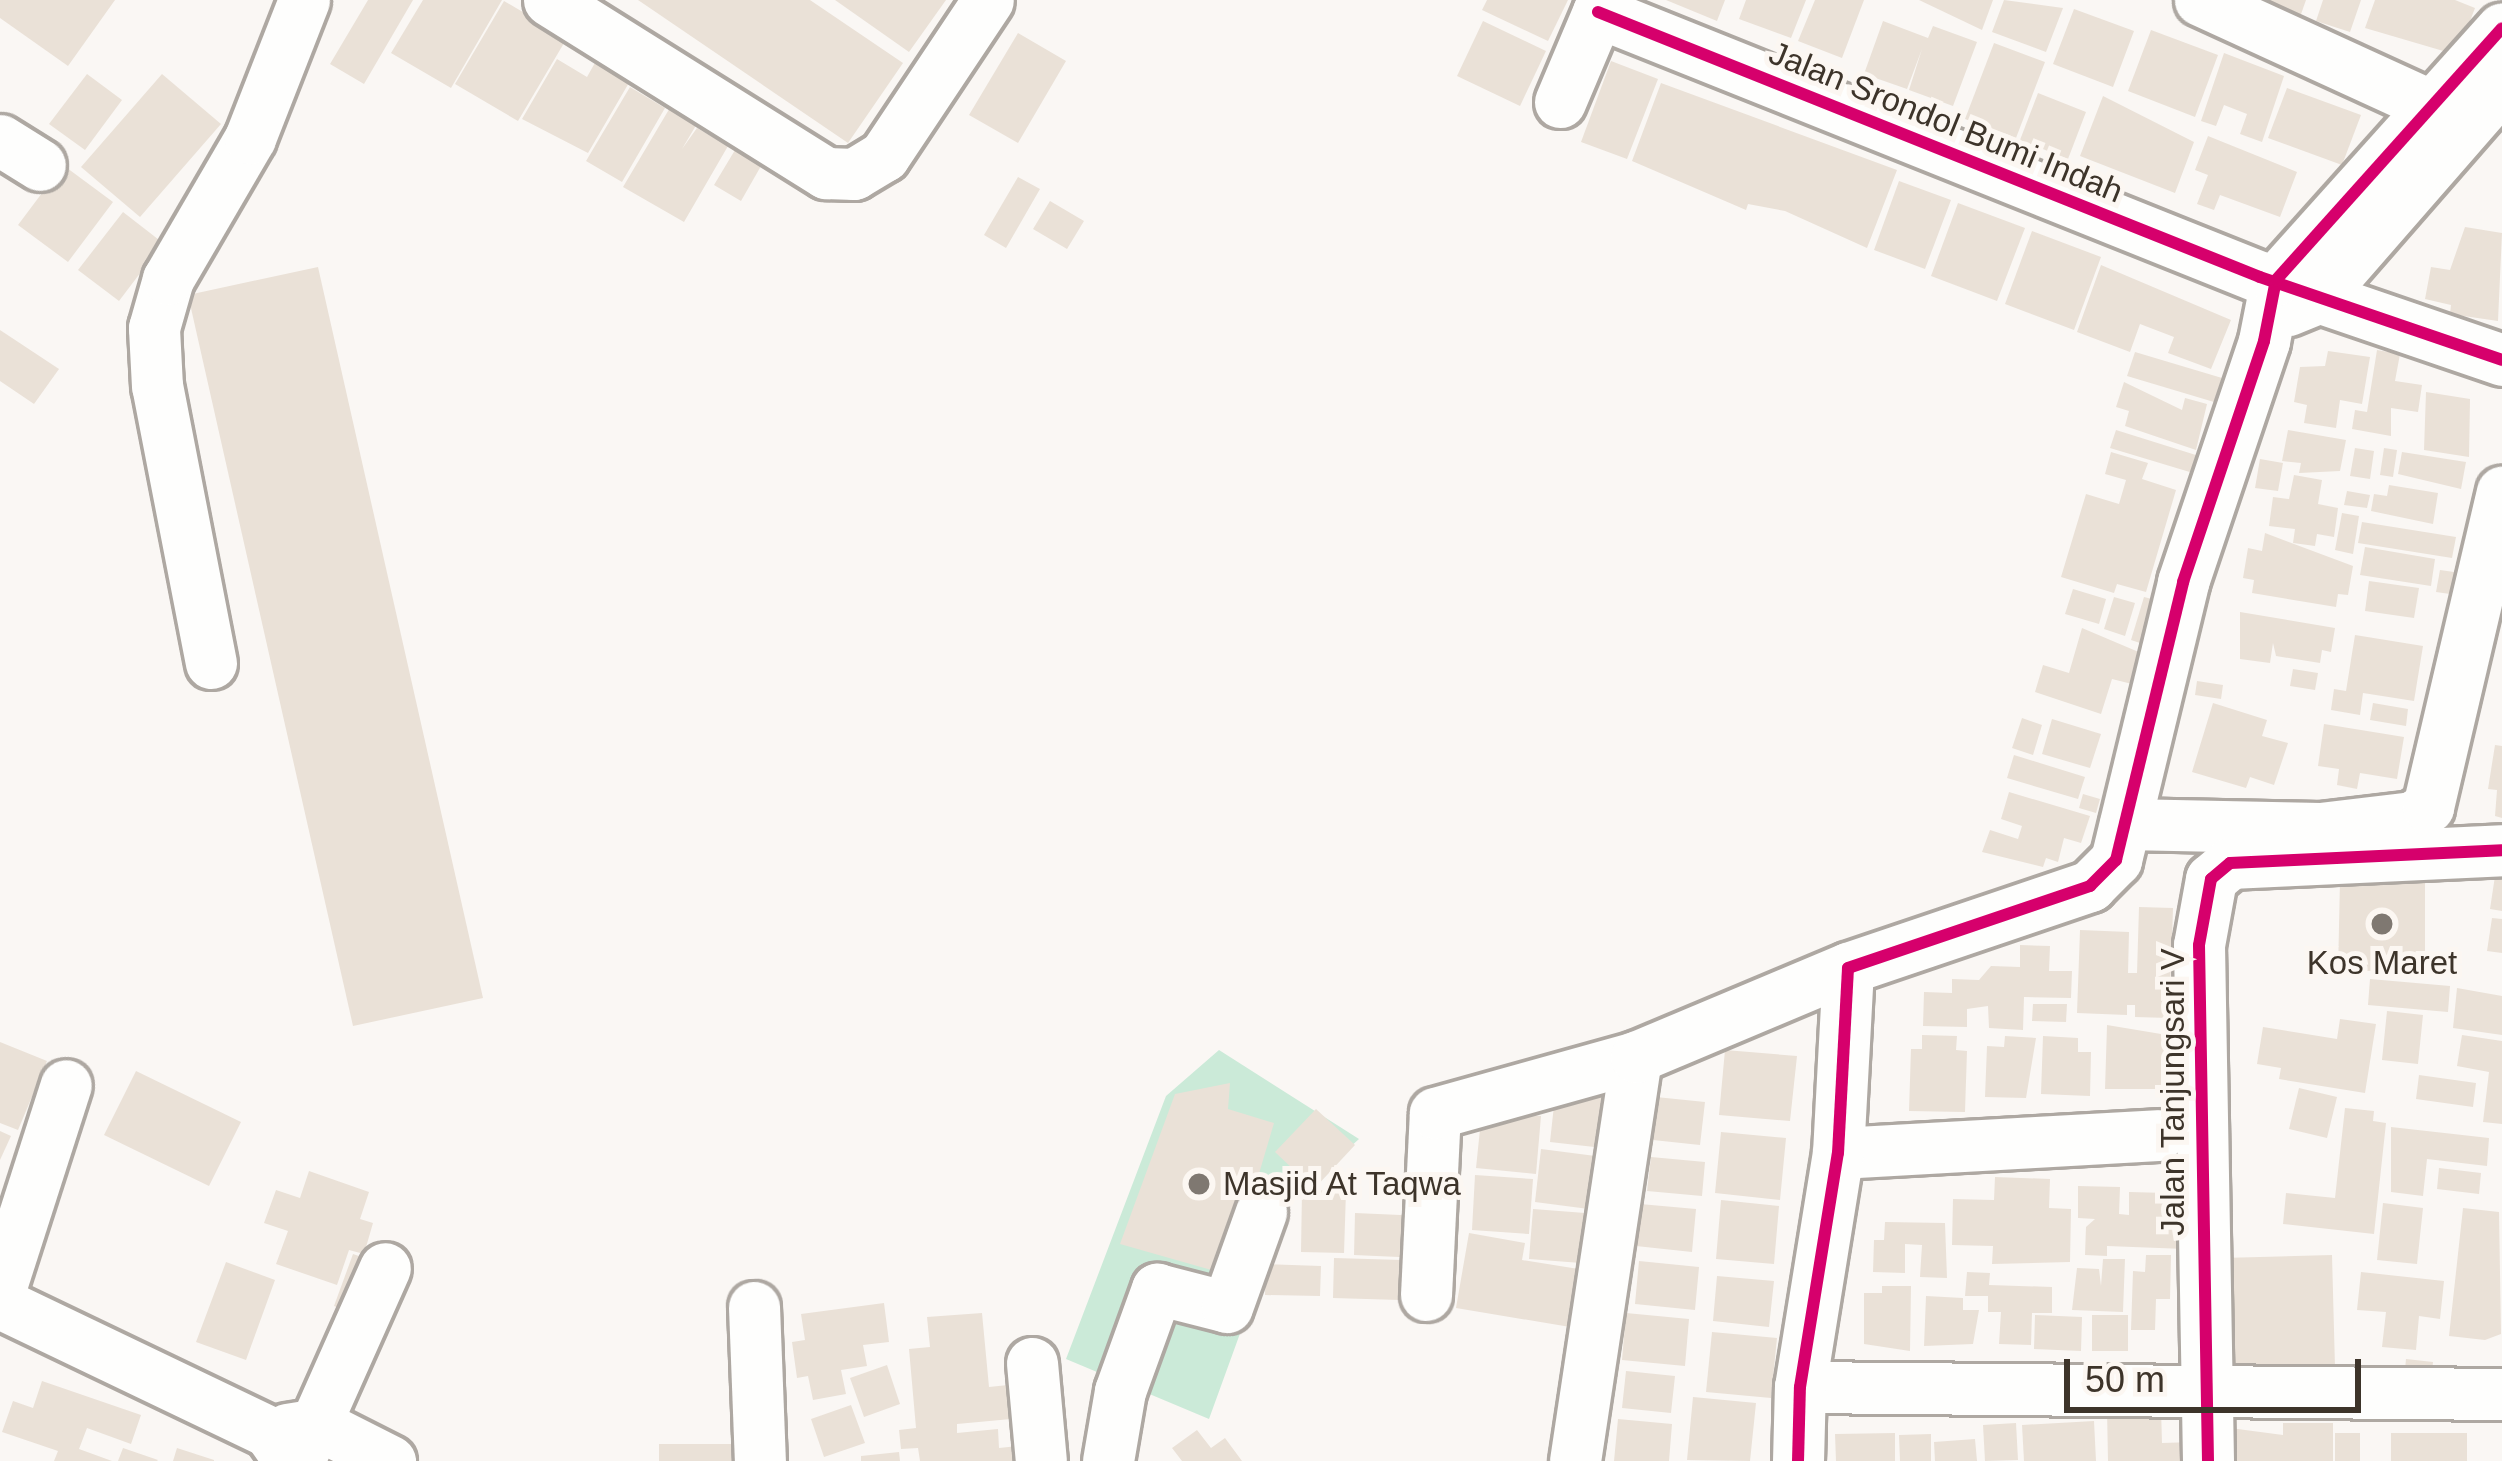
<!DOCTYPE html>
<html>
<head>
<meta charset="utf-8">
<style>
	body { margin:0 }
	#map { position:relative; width:2502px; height:1461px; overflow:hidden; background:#faf7f4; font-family:Arial,sans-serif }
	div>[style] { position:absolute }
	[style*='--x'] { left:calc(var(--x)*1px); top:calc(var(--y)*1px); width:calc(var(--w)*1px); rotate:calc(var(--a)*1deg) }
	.green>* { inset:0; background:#cbead8 }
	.building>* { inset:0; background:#eae1d7 }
	.roads { filter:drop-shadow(3px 0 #aea8a2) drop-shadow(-3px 0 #aea8a2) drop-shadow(0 3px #aea8a2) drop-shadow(0 -3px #aea8a2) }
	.minor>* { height:51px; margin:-25.5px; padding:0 25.5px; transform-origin:25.5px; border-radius:25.5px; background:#fefefd }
	.cycleway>* { height:12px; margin:-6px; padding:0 6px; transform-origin:6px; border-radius:6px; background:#d6006c }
	.dots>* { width:33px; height:33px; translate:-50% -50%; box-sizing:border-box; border:6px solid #fcf7f2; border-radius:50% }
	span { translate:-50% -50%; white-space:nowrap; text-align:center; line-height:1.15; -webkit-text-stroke:10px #fcf7f2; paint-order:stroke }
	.street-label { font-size:33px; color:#3d342a }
	.poi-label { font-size:33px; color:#3d342a }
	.left { translate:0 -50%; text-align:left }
	.scale { position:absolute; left:2064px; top:1359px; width:297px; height:54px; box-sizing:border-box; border:6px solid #3d342a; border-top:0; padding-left:15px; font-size:36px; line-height:42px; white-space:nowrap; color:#3d342a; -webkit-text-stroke:9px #fcf7f2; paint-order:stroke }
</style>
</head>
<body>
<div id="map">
	<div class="green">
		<i style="clip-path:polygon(1219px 1050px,1359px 1139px,1287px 1204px,1209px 1419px,1066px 1359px,1166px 1096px)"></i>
	</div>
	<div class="building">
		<i style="clip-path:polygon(0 0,115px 0,68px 66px,0 18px)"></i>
		<i style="clip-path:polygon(368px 0,413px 0,364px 84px,330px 64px)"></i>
		<i style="clip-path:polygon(423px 0,502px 0,451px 88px,391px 53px)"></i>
		<i style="clip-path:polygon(638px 0,810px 0,903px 63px,848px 143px)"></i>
		<i style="clip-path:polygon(835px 0,946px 0,909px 52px)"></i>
		<i style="clip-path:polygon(1487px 0,1568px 0,1548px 41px,1482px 10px)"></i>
		<i style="clip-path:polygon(1666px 0,1725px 0,1717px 21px)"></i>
		<i style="clip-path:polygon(1746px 0,1806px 0,1791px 38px,1739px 19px)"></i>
		<i style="clip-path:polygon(1815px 0,1864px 0,1842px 58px,1798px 41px)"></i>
		<i style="clip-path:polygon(1919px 0,1993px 0,1982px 30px)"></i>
		<i style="clip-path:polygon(2004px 0,2063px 8px,2046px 52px,1992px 32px)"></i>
		<i style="clip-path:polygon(2254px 0,2306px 0,2300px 17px)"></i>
		<i style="clip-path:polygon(2323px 0,2361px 0,2350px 32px,2316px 21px)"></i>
		<i style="clip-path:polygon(2375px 0,2455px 0,2475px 8px,2457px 55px,2365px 28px)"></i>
		<i style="clip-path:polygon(504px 1px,567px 38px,518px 121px,455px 84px)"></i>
		<i style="clip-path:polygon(2074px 9px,2134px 31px,2113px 87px,2053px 64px)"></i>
		<i style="clip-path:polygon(1483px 21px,1546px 51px,1520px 106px,1457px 76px)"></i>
		<i style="clip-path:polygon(1883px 21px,1928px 38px,1933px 26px,1977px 42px,1953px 106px,1909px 90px,1922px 49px,1907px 89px,1864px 74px)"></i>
		<i style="clip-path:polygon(2151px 30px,2218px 55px,2195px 117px,2128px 91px)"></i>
		<i style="clip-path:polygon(1018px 33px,1066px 61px,1018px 143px,969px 115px)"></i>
		<i style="clip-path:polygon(1994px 43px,2045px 62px,2016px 138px,1965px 119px)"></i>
		<i style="clip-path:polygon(2224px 53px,2284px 76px,2262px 142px,2240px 134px,2247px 114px,2224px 105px,2216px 126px,2201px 121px)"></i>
		<i style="clip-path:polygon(557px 59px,587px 77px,596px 61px,630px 81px,588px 153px,522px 119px)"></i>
		<i style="clip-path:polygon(1611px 61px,1658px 79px,1627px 159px,1581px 142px)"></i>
		<i style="clip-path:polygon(87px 74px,122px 100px,85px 150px,49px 124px)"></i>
		<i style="clip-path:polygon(162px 74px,221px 124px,140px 217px,81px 167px)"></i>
		<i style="clip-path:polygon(1661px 83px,1897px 170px,1867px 248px,1785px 211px,1748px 204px,1746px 210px,1632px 161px)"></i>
		<i style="clip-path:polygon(630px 87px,665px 108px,622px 182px,586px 161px)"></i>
		<i style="clip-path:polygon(2287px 88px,2361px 115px,2342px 165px,2268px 138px)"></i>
		<i style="clip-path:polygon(2038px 93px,2086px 112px,2068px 159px,2020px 140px)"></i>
		<i style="clip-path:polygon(2103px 96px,2194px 142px,2175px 193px,2080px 156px)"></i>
		<i style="clip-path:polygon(671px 106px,698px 122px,682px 149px,697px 128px,728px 146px,684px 222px,623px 187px)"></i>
		<i style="clip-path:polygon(2208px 136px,2297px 172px,2280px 217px,2220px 195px,2214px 210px,2197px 204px,2208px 175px,2195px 170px)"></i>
		<i style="clip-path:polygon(735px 150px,761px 166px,741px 201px,714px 185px)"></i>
		<i style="clip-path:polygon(63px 165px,113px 202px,68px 262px,18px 225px)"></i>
		<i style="clip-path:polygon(1018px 177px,1040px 189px,1006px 248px,984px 235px)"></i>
		<i style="clip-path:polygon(1899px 181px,1951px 200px,1925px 269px,1874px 250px)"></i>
		<i style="clip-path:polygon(1050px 201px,1084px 221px,1067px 249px,1033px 229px)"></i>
		<i style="clip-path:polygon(1958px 203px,2025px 228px,1997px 301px,1931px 276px)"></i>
		<i style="clip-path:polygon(123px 212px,163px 243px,119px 301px,78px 270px)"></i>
		<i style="clip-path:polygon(2465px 227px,2502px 233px,2498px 321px,2450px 314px,2451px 305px,2425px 299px,2431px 267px,2450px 270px)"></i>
		<i style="clip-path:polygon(2032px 231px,2101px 257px,2074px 330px,2005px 304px)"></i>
		<i style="clip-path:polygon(2101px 265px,2231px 320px,2211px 369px,2168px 353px,2174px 337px,2140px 324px,2130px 352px,2077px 332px)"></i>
		<i style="clip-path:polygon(318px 267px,483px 998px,353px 1026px,188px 295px)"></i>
		<i style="clip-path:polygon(0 330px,59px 369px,34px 404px,0 381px)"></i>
		<i style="clip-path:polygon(2377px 350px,2400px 354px,2395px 381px,2422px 385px,2418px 412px,2391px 408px,2391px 436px,2352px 429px,2355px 410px,2367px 412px)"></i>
		<i style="clip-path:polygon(2328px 351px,2370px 357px,2362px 404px,2340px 400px,2336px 428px,2304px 423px,2307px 405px,2294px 402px,2300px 367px,2325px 366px)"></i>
		<i style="clip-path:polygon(2135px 352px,2222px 378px,2214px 402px,2127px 376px)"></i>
		<i style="clip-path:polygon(2124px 382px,2182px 410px,2185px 398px,2207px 404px,2196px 450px,2125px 426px,2129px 411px,2116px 407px)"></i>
		<i style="clip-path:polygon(2426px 392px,2470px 399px,2469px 457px,2424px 450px)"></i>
		<i style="clip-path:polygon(2116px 430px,2199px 456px,2193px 473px,2110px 448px)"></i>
		<i style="clip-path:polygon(2288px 430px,2346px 440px,2340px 471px,2299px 473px,2301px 463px,2282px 461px)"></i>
		<i style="clip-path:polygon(2355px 448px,2374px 451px,2370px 479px,2350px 476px)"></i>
		<i style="clip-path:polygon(2384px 448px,2397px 450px,2393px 477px,2380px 475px)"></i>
		<i style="clip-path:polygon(2111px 452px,2148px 463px,2142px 479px,2176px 490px,2146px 592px,2117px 584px,2114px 593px,2061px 577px,2086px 494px,2119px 504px,2126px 480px,2105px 474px)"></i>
		<i style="clip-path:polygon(2402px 452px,2466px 462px,2461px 489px,2398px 474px)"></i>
		<i style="clip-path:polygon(2260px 459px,2283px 463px,2278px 491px,2255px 488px)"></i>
		<i style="clip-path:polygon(2294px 475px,2322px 480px,2318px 504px,2338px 508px,2334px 537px,2317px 534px,2315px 546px,2293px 543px,2295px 529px,2269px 526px,2273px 497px,2289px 499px)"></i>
		<i style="clip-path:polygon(2389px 485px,2438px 493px,2433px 524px,2371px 511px,2374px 494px,2387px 496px)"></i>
		<i style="clip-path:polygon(2347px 491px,2370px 495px,2367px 508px,2344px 505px)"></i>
		<i style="clip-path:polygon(2342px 513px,2359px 516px,2353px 554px,2335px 550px)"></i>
		<i style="clip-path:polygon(2362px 522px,2456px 537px,2452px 558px,2358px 543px)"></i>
		<i style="clip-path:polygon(2265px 533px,2353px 566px,2348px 595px,2338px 594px,2336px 607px,2252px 593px,2254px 580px,2243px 578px,2248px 548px,2262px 551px)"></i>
		<i style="clip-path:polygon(2365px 547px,2435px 559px,2431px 586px,2360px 575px)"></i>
		<i style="clip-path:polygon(2440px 570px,2461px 573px,2457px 595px,2436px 592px)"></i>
		<i style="clip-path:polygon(2369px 581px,2419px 588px,2414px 618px,2365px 611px)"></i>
		<i style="clip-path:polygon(2073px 589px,2106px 599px,2099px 624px,2065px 614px)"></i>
		<i style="clip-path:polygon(2114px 597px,2135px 603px,2125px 636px,2104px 629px)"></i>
		<i style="clip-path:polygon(2144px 597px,2160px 601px,2146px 645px,2131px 640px)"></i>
		<i style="clip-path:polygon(2240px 612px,2335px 628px,2331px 652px,2322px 650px,2320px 663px,2276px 656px,2273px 643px,2270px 663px,2240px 659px)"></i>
		<i style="clip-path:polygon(2082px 628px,2141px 653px,2132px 684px,2112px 679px,2101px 714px,2035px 692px,2043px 665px,2069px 673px)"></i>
		<i style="clip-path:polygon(2355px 635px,2423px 646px,2414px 701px,2363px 693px,2360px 715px,2331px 710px,2334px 689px,2346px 691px)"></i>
		<i style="clip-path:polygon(2293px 669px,2318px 673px,2315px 690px,2290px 686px)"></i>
		<i style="clip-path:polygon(2197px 681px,2223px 685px,2221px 699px,2195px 695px)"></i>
		<i style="clip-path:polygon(2213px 703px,2267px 720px,2262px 736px,2288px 743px,2274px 785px,2250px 777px,2246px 788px,2192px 772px)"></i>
		<i style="clip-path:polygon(2373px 703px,2408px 709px,2406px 726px,2370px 720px)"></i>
		<i style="clip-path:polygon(2022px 718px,2042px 725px,2033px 755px,2012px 748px)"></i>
		<i style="clip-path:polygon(2052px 719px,2101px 734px,2090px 768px,2042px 754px)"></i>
		<i style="clip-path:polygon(2324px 724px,2404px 737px,2397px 779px,2360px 773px,2357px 789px,2337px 785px,2339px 769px,2318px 766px)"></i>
		<i style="clip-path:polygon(2495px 745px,2502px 746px,2502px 818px,2495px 816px,2497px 790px,2488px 789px)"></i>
		<i style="clip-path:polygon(2014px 755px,2085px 777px,2078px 799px,2007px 778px)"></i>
		<i style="clip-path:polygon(2009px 792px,2090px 816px,2081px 843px,2064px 838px,2058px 862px,2046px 858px,2043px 867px,1982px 852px,1990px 830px,2018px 839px,2022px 826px,2001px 819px)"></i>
		<i style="clip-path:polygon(2083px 794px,2100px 799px,2096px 813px,2079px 808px)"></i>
		<i style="clip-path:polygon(2425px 870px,2425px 969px,2338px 972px,2340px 880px)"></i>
		<i style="clip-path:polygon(2495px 876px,2502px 877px,2502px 911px,2490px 909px)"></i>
		<i style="clip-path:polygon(2139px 907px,2173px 908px,2172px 941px,2191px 942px,2191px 964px,2171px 963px,2169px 1018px,2135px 1017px,2135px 1005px,2127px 1005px,2127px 1015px,2077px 1013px,2080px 930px,2129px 932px,2128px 973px,2137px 973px)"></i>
		<i style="clip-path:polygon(2492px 918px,2502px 919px,2502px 953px,2487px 951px)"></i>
		<i style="clip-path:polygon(2020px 945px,2050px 946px,2049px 971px,2072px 971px,2071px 998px,2024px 997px,2023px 1030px,1989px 1028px,1988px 1006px,1967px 1009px,1967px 1027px,1923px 1026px,1924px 992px,1952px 993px,1952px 979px,1979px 980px,1991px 966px,2020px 967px)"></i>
		<i style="clip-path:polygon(2370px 979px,2450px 986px,2448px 1012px,2368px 1005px)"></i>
		<i style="clip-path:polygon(2457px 988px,2502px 996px,2502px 1035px,2453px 1028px)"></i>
		<i style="clip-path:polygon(2033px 1004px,2067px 1004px,2066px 1022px,2032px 1021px)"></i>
		<i style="clip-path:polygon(2387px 1011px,2423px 1015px,2418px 1064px,2382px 1060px)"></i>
		<i style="clip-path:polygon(2340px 1019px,2376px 1024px,2365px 1093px,2279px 1079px,2281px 1068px,2257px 1064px,2263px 1027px,2337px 1039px)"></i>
		<i style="clip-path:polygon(2107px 1025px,2173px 1036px,2171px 1089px,2105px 1089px)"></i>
		<i style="clip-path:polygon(1922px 1035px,1957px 1036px,1956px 1050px,1967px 1051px,1965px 1112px,1909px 1111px,1911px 1049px,1922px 1049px)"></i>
		<i style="clip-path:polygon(2462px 1035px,2502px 1041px,2502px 1124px,2483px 1122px,2489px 1072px,2457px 1066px)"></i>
		<i style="clip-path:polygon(2005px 1036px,2036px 1038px,2026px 1098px,1985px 1097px,1987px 1046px,2004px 1047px)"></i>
		<i style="clip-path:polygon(2043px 1036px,2078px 1038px,2078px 1052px,2091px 1052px,2090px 1096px,2041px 1094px)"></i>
		<i style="clip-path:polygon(0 1042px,47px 1061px,18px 1130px,0 1123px)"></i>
		<i style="clip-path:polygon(1725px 1050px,1797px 1056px,1790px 1121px,1719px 1115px)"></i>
		<i style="clip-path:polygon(136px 1071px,241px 1122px,209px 1186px,104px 1135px)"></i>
		<i style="clip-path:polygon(2419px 1075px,2476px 1083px,2473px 1107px,2416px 1099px)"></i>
		<i style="clip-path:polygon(1230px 1083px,1228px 1109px,1274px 1123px,1229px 1275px,1120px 1244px,1175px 1094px)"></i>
		<i style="clip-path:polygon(1556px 1087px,1617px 1093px,1612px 1149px,1550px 1142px)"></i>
		<i style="clip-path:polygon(2299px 1088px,2337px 1097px,2327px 1138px,2289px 1129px)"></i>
		<i style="clip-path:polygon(1656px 1097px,1705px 1102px,1700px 1145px,1653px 1140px)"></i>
		<i style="clip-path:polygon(2345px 1108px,2374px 1111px,2373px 1121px,2386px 1123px,2374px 1234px,2283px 1224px,2286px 1193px,2335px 1198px)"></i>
		<i style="clip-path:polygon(1316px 1109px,1355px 1145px,1314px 1189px,1275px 1152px)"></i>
		<i style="clip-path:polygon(1482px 1110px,1541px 1116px,1536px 1174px,1476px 1168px)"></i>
		<i style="clip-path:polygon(2391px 1127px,2489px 1138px,2487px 1166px,2427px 1159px,2423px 1196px,2391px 1192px)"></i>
		<i style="clip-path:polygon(0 1131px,11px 1136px,0 1160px)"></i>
		<i style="clip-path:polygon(1721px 1132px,1786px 1138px,1780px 1200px,1715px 1193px)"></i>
		<i style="clip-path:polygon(1541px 1149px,1611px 1158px,1604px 1211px,1535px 1202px)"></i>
		<i style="clip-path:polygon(1651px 1157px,1705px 1162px,1702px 1196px,1647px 1191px)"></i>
		<i style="clip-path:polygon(2171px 1168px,2199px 1170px,2197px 1205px,2169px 1204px)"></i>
		<i style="clip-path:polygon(2439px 1168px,2481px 1173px,2479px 1194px,2437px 1189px)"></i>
		<i style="clip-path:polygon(309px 1171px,369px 1192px,360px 1219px,373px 1223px,364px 1254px,349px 1250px,337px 1285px,276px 1264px,288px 1231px,264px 1223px,276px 1190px,300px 1198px)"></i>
		<i style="clip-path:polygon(1475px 1175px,1533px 1179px,1529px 1234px,1472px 1230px)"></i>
		<i style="clip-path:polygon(1995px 1177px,2050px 1179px,2049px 1208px,2071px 1209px,2070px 1262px,1992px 1264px,1993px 1246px,1952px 1245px,1953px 1199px,1994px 1200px)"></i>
		<i style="clip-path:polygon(2078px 1186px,2120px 1187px,2119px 1214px,2129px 1215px,2129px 1192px,2167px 1193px,2167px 1208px,2186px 1208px,2185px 1249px,2107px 1246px,2107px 1256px,2085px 1255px,2086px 1227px,2095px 1219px,2078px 1218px)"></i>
		<i style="clip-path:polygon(1302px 1190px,1346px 1191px,1344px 1253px,1301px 1252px)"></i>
		<i style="clip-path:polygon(1721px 1200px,1779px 1206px,1774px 1264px,1716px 1259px)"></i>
		<i style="clip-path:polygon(2383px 1203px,2423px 1208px,2417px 1264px,2377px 1260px)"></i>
		<i style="clip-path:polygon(1640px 1204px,1696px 1209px,1692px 1252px,1636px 1246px)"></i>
		<i style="clip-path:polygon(2463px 1208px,2499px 1212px,2501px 1334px,2485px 1340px,2449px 1336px)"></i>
		<i style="clip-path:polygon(1533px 1209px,1598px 1214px,1594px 1264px,1529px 1259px)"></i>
		<i style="clip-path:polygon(1355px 1213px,1423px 1216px,1421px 1258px,1354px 1255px)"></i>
		<i style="clip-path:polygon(1885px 1222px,1945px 1223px,1947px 1278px,1920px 1277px,1922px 1245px,1905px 1244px,1905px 1273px,1873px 1272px,1874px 1240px,1884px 1240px)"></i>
		<i style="clip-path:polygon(1469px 1233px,1525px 1243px,1522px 1260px,1591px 1271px,1582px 1329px,1456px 1308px)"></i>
		<i style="clip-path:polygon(353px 1254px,376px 1262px,357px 1315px,334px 1306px)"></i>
		<i style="clip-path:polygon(2146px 1255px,2171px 1255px,2170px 1299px,2156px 1299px,2155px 1330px,2131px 1330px,2133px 1271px,2145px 1272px)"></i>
		<i style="clip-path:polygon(2332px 1255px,2335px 1367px,2224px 1370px,2222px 1258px)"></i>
		<i style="clip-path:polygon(1334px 1258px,1402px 1260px,1400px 1300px,1333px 1298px)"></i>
		<i style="clip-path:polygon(2103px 1259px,2125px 1259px,2123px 1312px,2072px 1310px,2077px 1268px,2099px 1269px,2101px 1286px)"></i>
		<i style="clip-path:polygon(1639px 1261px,1699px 1267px,1695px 1310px,1635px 1304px)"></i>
		<i style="clip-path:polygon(226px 1262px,275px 1280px,246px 1360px,196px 1342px)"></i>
		<i style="clip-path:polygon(1266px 1264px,1321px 1266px,1320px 1296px,1265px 1295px)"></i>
		<i style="clip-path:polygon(1967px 1272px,1990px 1273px,1989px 1285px,2052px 1287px,2052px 1313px,2032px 1313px,2031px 1345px,1999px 1344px,2001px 1312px,1988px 1312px,1988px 1296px,1965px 1296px)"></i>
		<i style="clip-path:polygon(2361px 1272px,2444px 1281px,2440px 1319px,2419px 1316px,2416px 1350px,2382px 1347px,2386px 1312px,2357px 1310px)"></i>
		<i style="clip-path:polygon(1717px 1276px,1774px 1281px,1769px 1327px,1713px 1321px)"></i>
		<i style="clip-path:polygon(1882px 1286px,1911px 1286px,1910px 1351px,1864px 1344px,1864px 1293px,1882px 1293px)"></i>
		<i style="clip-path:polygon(1926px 1296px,1963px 1298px,1963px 1310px,1979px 1310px,1973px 1344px,1924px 1346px)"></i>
		<i style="clip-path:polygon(884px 1303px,889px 1342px,863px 1345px,867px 1366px,841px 1370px,846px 1394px,813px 1400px,808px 1376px,797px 1378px,792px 1342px,805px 1340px,801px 1314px)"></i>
		<i style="clip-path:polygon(982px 1313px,989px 1387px,1008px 1385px,1011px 1419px,957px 1424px,957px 1433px,998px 1429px,999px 1448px,1018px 1446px,1019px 1461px,920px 1461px,918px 1448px,901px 1449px,899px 1430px,916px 1428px,909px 1349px,930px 1347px,927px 1317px)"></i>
		<i style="clip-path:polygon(1626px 1313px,1689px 1319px,1685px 1366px,1622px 1360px)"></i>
		<i style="clip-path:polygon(2035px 1315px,2082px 1317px,2081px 1351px,2034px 1349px)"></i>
		<i style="clip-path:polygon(2092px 1315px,2128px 1315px,2128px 1351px,2092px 1351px)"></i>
		<i style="clip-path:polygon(1712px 1332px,1777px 1338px,1771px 1398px,1706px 1392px)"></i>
		<i style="clip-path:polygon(2406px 1359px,2433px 1362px,2431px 1383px,2404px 1380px)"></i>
		<i style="clip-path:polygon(887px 1365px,900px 1404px,864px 1417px,850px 1378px)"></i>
		<i style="clip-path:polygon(1626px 1371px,1675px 1376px,1671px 1413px,1622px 1408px)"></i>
		<i style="clip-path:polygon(42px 1381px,141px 1415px,131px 1444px,87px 1428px,79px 1449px,112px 1461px,54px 1461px,58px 1451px,2px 1432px,13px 1401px,33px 1408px)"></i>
		<i style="clip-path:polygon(1693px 1397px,1756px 1403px,1750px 1461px,1687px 1460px)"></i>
		<i style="clip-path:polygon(851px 1405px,865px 1443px,824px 1457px,811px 1419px)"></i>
		<i style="clip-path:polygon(2161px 1408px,2162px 1443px,2194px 1442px,2195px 1461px,2108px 1461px,2107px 1410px)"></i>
		<i style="clip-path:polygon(1618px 1419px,1672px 1424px,1669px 1461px,1614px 1461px)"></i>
		<i style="clip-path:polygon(2094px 1421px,2096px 1461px,2024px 1461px,2022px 1425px)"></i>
		<i style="clip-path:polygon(2016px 1423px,2018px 1460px,1985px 1461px,1983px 1425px)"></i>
		<i style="clip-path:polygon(2283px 1423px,2333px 1423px,2333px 1461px,2230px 1461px,2230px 1428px,2283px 1435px)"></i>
		<i style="clip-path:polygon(1197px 1430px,1211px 1448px,1225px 1438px,1242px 1461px,1182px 1461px,1172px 1448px)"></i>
		<i style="clip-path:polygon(1895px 1433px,1895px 1461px,1836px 1461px,1835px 1434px)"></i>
		<i style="clip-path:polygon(2335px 1433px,2360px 1433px,2360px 1461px,2335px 1461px)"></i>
		<i style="clip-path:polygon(2391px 1433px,2467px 1433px,2467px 1461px,2391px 1461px)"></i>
		<i style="clip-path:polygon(1931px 1434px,1931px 1461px,1900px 1461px,1899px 1435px)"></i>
		<i style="clip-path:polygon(1975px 1439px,1977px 1461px,1935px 1461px,1934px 1442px)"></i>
		<i style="clip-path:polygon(659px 1444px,745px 1444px,745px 1461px,659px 1461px)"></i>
		<i style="clip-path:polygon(123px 1448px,158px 1460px,157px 1461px,118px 1461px)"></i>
		<i style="clip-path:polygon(177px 1448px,214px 1460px,214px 1461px,173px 1461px)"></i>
		<i style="clip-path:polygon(899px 1452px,900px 1461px,861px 1461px,861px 1456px)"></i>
	</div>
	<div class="roads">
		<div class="minor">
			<i style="--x:549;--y:0;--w:327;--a:32"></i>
			<i style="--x:826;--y:173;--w:28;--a:2"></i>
			<i style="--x:854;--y:174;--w:35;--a:-31"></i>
			<i style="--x:884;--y:156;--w:187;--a:-56.3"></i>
			<i style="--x:2200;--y:0;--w:255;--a:24.6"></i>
			<i style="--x:1598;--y:12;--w:713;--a:21.82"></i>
			<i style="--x:2260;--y:277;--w:256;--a:18.9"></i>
			<i style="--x:1560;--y:102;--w:111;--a:-67.1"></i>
			<i style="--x:0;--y:140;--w:47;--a:32"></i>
			<i style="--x:2288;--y:310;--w:31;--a:-22"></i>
			<i style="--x:2317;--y:298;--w:281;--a:-48.9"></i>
			<i style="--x:211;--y:663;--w:282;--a:-101"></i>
			<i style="--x:157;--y:386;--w:58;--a:-93"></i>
			<i style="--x:154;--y:328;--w:51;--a:-74.1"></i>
			<i style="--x:168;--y:279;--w:163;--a:-59.8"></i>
			<i style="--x:250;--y:138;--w:148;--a:-68.6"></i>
			<i style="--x:2125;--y:824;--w:195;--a:1.2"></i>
			<i style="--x:2320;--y:828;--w:93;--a:-6.8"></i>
			<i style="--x:2412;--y:817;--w:19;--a:-32"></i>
			<i style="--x:2428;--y:807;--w:324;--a:-76.8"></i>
			<i style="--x:1838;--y:1153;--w:321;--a:-3.2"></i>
			<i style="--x:0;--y:1290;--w:215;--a:-72.2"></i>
			<i style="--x:1426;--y:1295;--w:182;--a:-87.2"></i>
			<i style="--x:1435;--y:1113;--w:209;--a:-15.6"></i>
			<i style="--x:0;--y:1303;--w:298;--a:25.6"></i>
			<i style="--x:269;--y:1432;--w:35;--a:55"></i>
			<i style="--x:754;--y:1307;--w:154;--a:87.8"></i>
			<i style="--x:1032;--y:1363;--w:98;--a:84.8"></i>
			<i style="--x:1800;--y:1387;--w:702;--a:0.57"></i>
			<i style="--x:287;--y:1429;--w:30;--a:-9"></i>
			<i style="--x:317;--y:1424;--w:82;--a:26.9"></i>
			<i style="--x:299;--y:1461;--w:211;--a:-66"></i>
			<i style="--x:1108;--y:1461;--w:71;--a:-80.3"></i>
			<i style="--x:1120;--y:1391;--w:109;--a:-70.1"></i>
			<i style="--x:1157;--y:1289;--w:72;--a:14.4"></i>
			<i style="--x:1227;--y:1307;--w:101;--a:-70.3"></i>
			<i style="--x:1575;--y:1461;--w:409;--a:-81.4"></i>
			<i style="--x:1636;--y:1057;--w:230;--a:-22.8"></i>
			<i style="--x:1798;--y:1461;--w:74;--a:-88.5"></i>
			<i style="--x:1800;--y:1387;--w:237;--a:-80.8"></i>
			<i style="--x:1838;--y:1153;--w:185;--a:-86.9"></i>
			<i style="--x:1848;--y:968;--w:256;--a:-18.7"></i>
			<i style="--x:2090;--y:886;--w:37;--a:-45"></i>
			<i style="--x:2116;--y:860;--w:286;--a:-76.4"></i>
			<i style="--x:2183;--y:582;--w:254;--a:-71.4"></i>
			<i style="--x:2264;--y:341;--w:62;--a:-78.9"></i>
			<i style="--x:2276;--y:280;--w:338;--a:-48.1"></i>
			<i style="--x:2208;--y:1461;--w:516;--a:-91"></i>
			<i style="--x:2199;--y:945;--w:67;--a:-79.7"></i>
			<i style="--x:2211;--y:879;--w:25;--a:-40"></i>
			<i style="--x:2230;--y:863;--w:272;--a:-2.7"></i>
		</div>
	</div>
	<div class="cycleway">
		<i style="--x:1598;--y:12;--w:713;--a:21.82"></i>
		<i style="--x:2260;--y:277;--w:256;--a:18.9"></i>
		<i style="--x:1798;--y:1461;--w:74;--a:-88.5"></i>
		<i style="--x:1800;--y:1387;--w:237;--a:-80.8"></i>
		<i style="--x:1838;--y:1153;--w:185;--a:-86.9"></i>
		<i style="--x:1848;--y:968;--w:256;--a:-18.7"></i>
		<i style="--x:2090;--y:886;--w:37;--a:-45"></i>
		<i style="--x:2116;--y:860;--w:286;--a:-76.4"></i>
		<i style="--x:2183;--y:582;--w:254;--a:-71.4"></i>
		<i style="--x:2264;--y:341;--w:62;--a:-78.9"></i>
		<i style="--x:2276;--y:280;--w:338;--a:-48.1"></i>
		<i style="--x:2208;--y:1461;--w:516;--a:-91"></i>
		<i style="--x:2199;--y:945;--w:67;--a:-79.7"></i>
		<i style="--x:2211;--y:879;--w:25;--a:-40"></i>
		<i style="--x:2230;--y:863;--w:272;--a:-2.7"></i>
	</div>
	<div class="dots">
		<i style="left:2382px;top:924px;background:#7f7871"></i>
		<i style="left:1199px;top:1184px;background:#7f7871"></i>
	</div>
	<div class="street-label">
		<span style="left:1946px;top:122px;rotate:22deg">Jalan Srondol Bumi Indah</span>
		<span style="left:2173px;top:1092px;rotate:-90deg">Jalan Tanjungsari V</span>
	</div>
	<div class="poi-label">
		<span style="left:2382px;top:963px">Kos Maret</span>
		<span class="left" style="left:1223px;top:1184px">Masjid At Taqwa</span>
	</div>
	<div class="scale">50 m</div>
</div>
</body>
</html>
